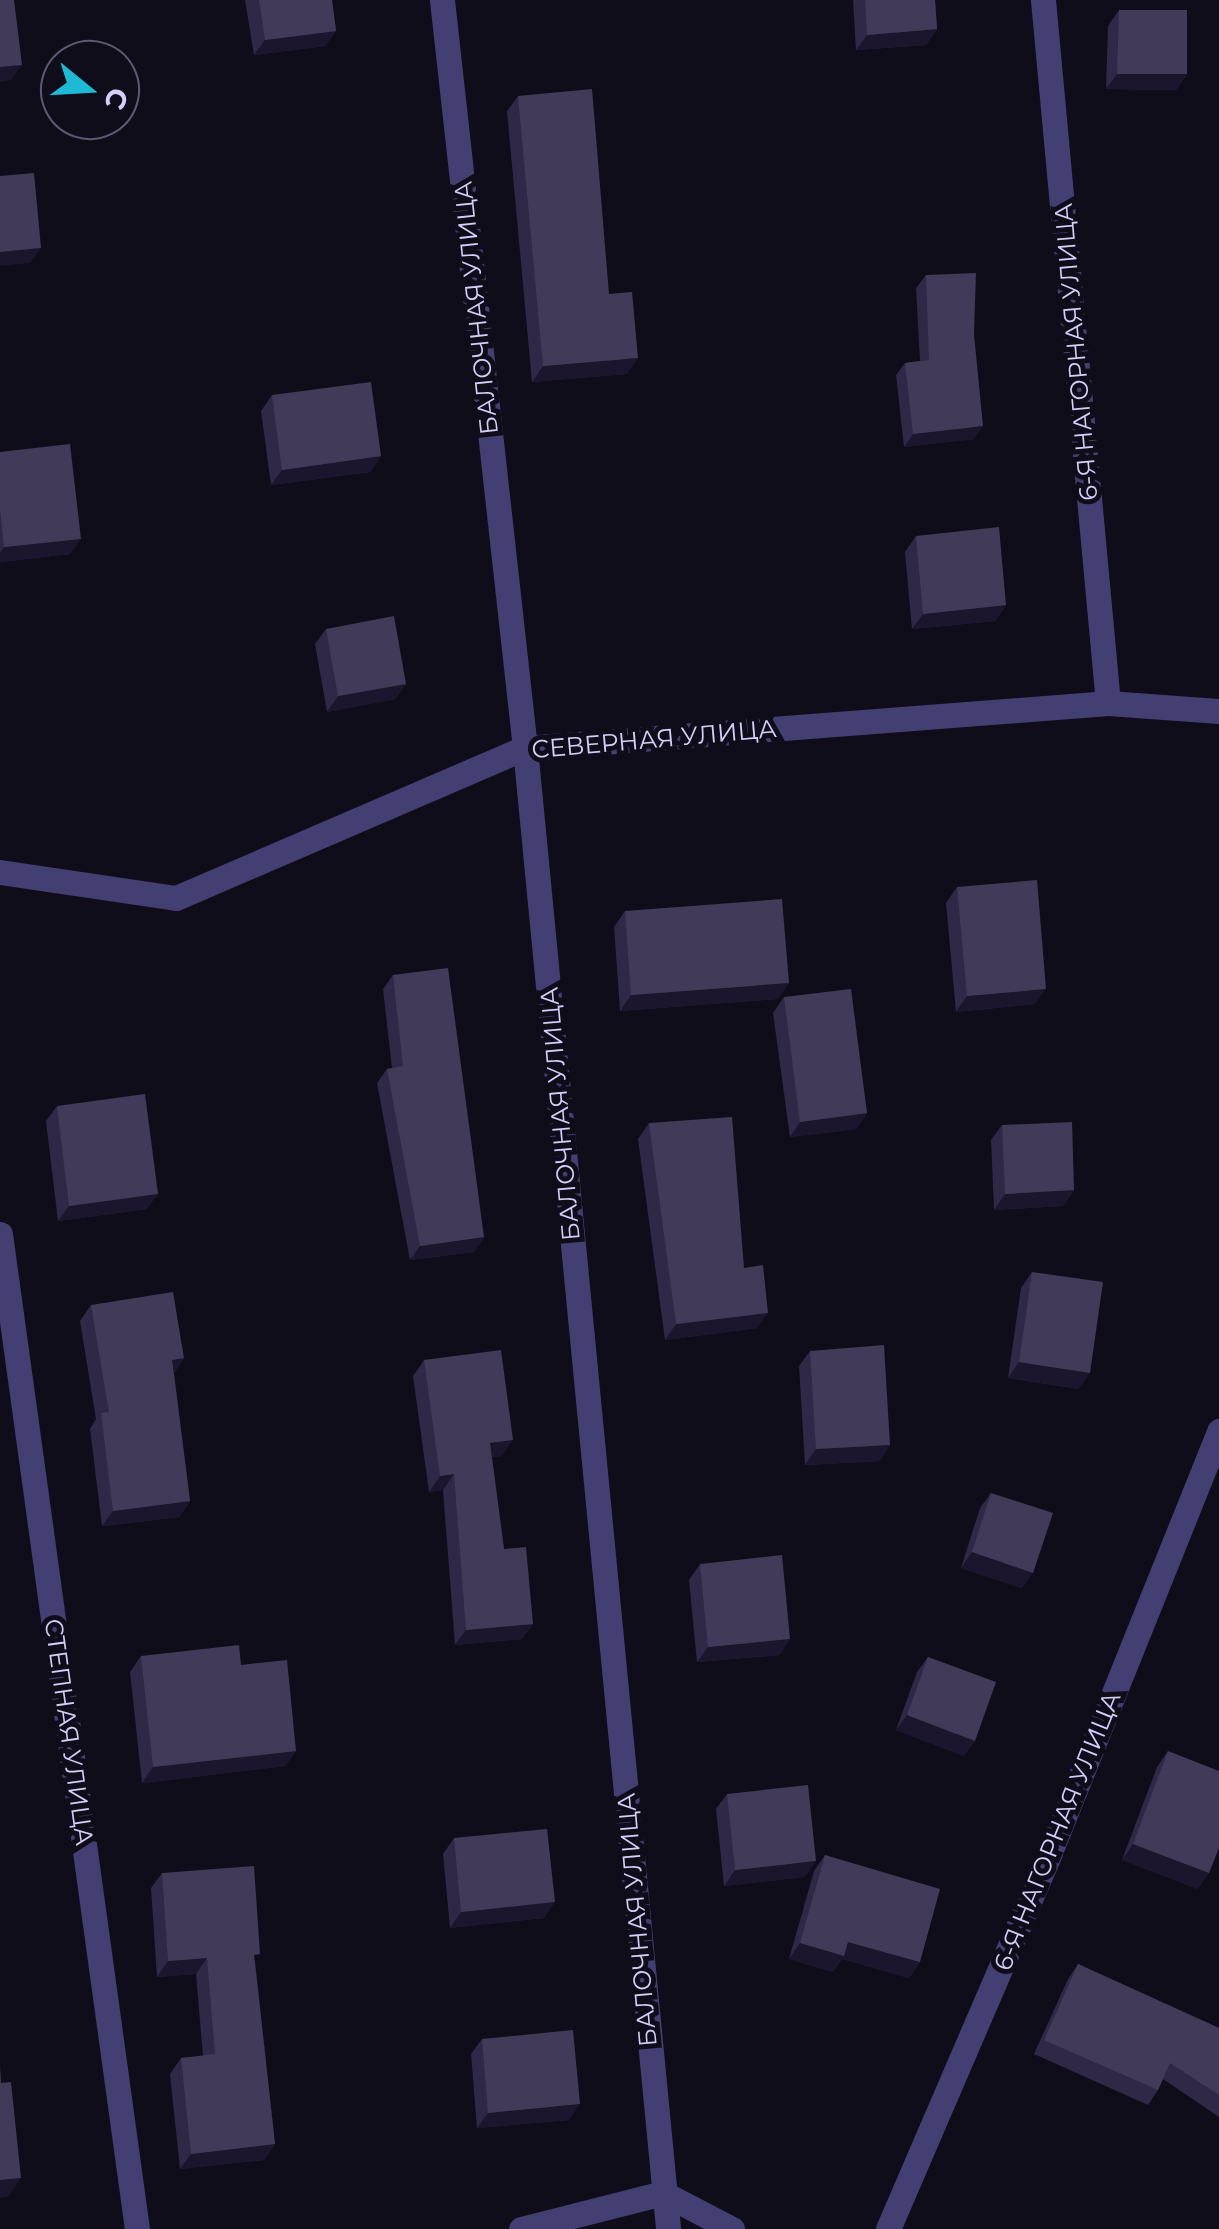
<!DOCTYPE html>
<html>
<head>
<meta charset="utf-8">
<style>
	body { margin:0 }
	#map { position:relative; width:1219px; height:2229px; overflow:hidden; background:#100d1a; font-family:Montserrat,sans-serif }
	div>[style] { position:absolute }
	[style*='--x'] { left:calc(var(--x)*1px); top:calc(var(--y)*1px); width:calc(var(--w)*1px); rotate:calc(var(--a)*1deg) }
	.minor>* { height:25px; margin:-12.5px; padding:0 12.5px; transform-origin:12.5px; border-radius:12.5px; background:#433f73 }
	.wall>* { inset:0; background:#2f2846 }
	.shaded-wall>* { inset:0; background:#1b162d }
	.building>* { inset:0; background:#413a59 }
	span { translate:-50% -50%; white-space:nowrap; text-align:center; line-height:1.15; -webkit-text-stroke:10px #100d1a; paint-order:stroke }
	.street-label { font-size:25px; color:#d4cef8 }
	.north { position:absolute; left:40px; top:40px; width:100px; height:100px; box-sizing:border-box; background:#100d1a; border:2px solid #5e5a73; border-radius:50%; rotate:108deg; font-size:28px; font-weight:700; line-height:40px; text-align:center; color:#d4cef8 }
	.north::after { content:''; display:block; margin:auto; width:35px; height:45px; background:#1ebad4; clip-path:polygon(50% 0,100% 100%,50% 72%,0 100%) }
</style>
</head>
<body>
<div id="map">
	<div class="minor">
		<i style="--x:442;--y:0;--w:753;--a:83.67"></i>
		<i style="--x:525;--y:748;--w:1488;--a:84.48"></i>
		<i style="--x:1043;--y:0;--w:706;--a:84.72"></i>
		<i style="--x:0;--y:872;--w:178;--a:8.4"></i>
		<i style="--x:176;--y:898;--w:380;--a:-23.3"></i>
		<i style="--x:525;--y:748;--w:585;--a:-4.41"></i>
		<i style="--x:1108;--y:703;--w:111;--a:4.1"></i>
		<i style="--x:0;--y:1234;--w:1004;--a:82.16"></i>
		<i style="--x:521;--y:2229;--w:146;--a:-14.2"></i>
		<i style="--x:663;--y:2193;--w:78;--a:27.6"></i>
		<i style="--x:888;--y:2229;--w:410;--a:-66.7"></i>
		<i style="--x:1050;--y:1852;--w:454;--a:-68.1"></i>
	</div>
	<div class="wall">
		<i style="clip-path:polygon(245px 0,332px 0,336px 31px,325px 46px,254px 55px)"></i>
		<i style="clip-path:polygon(853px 0,935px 0,937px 29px,926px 45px,856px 50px)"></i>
		<i style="clip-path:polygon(1119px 10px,1187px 74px,1176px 90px,1106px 89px,1108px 26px)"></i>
		<i style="clip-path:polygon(518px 96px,609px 294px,627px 374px,532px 382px,507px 111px)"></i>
		<i style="clip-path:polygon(926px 275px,974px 439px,904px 447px,896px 375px,905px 363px,920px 361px,916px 288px)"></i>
		<i style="clip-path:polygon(272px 395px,381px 456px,370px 472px,271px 485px,261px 411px)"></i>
		<i style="clip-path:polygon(0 452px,70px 554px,0 562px)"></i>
		<i style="clip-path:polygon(916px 536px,1006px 605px,995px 621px,912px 629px,905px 552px)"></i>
		<i style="clip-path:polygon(326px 629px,406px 684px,395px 699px,327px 712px,315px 644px)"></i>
		<i style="clip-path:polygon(957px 887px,1035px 1004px,956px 1012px,946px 903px)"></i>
		<i style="clip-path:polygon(625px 911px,778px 999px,620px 1011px,614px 927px)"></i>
		<i style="clip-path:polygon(393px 975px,484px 1237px,474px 1252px,410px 1260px,377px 1083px,387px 1069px,392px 1068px,383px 989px)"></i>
		<i style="clip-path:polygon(784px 997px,867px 1113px,856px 1129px,790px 1137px,773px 1013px)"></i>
		<i style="clip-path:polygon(57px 1106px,147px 1209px,58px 1221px,46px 1121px)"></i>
		<i style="clip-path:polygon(649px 1123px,744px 1268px,757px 1328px,665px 1340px,638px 1139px)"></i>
		<i style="clip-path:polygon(1002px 1125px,1074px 1190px,1063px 1206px,994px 1210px,991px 1140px)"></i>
		<i style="clip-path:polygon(1032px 1272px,1079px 1389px,1008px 1378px,1021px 1288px)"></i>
		<i style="clip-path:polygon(91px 1305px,184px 1358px,174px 1373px,190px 1501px,179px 1517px,102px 1526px,90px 1429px,96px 1419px,80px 1321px)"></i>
		<i style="clip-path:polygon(810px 1351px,880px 1461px,805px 1465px,799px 1366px)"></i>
		<i style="clip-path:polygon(424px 1360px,502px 1456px,492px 1457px,504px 1549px,533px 1624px,522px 1639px,455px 1645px,443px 1490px,429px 1492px,413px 1376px)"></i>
		<i style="clip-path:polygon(991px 1493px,1022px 1588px,961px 1568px,980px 1508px)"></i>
		<i style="clip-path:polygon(700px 1564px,780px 1655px,697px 1662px,689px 1580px)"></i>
		<i style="clip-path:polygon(141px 1656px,241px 1665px,296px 1751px,285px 1766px,142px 1783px,130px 1672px)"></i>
		<i style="clip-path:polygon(928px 1657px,964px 1756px,896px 1730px,917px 1672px)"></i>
		<i style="clip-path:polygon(1168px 1751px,1198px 1889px,1122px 1860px,1157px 1767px)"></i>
		<i style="clip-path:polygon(727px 1794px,805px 1877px,724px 1886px,716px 1809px)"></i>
		<i style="clip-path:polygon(454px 1838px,544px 1918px,450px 1928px,443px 1854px)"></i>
		<i style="clip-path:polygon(825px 1855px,920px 1962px,909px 1978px,842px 1959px,833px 1972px,789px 1959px,814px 1871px)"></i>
		<i style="clip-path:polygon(162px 1873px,255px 1961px,275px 2144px,264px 2160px,180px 2169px,170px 2074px,181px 2058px,203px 2056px,196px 1974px,157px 1977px,151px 1888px)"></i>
		<i style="clip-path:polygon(1078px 1964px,1219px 2028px,1219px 2117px,1163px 2079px,1158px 2090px,1148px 2105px,1034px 2054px,1068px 1979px)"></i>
		<i style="clip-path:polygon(482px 2039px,569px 2120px,477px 2128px,471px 2054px)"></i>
	</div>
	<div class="shaded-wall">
		<i style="clip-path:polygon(937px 29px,926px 45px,856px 50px,867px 35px)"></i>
		<i style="clip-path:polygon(336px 31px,325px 46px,254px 55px,265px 40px)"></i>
		<i style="clip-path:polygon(22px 65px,11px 80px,0 82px,0 67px)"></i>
		<i style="clip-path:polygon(1117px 74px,1187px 74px,1176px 90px,1106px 89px)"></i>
		<i style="clip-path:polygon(41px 248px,30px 263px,0 266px,0 252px)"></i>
		<i style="clip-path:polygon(638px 358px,627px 374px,532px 382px,543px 366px)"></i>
		<i style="clip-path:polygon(983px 426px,974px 439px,904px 447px,913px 434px)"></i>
		<i style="clip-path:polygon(381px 456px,370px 472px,271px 485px,282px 470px)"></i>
		<i style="clip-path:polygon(81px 539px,70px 554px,0 562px,0 553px,4px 547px)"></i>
		<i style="clip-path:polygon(1006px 605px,995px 621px,912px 629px,923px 614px)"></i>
		<i style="clip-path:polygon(406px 684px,395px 699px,327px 712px,338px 696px)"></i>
		<i style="clip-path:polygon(789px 983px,778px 999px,620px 1011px,631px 995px)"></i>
		<i style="clip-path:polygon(1046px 989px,1035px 1004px,956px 1012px,967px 996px)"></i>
		<i style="clip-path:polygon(867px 1113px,856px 1129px,790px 1137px,800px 1122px)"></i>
		<i style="clip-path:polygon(1074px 1190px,1063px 1206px,994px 1210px,1005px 1194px)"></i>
		<i style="clip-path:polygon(158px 1194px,147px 1209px,58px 1221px,69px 1206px)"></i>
		<i style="clip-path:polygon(484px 1237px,474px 1252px,410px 1260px,420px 1246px)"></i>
		<i style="clip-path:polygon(768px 1313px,757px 1328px,665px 1340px,676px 1324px)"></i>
		<i style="clip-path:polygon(184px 1358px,173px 1374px,172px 1360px)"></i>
		<i style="clip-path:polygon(1019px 1362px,1090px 1373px,1079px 1389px,1008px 1378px)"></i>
		<i style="clip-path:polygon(513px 1440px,502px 1456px,480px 1459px,490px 1443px)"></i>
		<i style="clip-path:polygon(890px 1445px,880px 1461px,805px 1465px,816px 1449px)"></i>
		<i style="clip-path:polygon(454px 1474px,443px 1490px,429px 1492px,440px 1476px)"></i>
		<i style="clip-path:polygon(190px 1501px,179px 1517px,102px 1526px,113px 1511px)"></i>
		<i style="clip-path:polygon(972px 1552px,1033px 1573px,1022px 1588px,961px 1568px)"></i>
		<i style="clip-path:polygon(533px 1624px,522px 1639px,455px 1645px,466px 1630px)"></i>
		<i style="clip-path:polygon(790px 1639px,780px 1655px,697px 1662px,708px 1647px)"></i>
		<i style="clip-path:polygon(907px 1715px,975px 1741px,964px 1756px,896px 1730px)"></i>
		<i style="clip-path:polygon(296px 1751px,285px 1766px,142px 1783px,153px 1767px)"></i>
		<i style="clip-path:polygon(1133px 1844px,1209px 1873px,1198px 1889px,1122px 1860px)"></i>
		<i style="clip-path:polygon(816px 1861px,805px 1877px,724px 1886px,735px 1870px)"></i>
		<i style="clip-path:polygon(555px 1902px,544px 1918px,450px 1928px,461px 1912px)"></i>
		<i style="clip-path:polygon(848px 1942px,920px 1962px,909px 1978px,842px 1959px,833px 1972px,789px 1959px,800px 1943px)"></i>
		<i style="clip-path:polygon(207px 1958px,196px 1974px,157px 1977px,168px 1961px)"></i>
		<i style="clip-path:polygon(580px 2104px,569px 2120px,477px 2128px,488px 2113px)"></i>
		<i style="clip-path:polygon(275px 2144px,264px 2160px,180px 2169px,191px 2154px)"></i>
		<i style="clip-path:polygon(21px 2178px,8px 2197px,0 2198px,0 2180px)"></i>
	</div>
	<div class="building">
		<i style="clip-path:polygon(0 0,14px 0,22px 65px,0 67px)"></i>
		<i style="clip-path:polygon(259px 0,332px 0,336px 31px,265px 40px)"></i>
		<i style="clip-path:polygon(865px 0,935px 0,937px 29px,867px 35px)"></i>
		<i style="clip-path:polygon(1119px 10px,1187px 10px,1187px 74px,1117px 74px)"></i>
		<i style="clip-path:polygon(592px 89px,609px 294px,632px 292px,638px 358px,543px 366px,518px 96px)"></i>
		<i style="clip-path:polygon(34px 173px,41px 248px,0 252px,0 176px)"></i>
		<i style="clip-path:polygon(976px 273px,974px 334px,983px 426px,913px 434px,905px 363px,929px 360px,926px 275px)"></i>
		<i style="clip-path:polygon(371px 382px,381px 456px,282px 470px,272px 395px)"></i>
		<i style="clip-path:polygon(70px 444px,81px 539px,4px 547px,0 509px,0 452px)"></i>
		<i style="clip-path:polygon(999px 527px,1006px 605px,923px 614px,916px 536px)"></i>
		<i style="clip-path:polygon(394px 616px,406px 684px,338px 696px,326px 629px)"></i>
		<i style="clip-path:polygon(1037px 880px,1046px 989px,967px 996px,957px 887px)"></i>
		<i style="clip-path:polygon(782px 899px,789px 983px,631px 995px,625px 911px)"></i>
		<i style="clip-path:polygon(448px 968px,484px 1237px,420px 1246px,387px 1069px,403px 1066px,393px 975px)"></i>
		<i style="clip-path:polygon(851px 989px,867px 1113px,800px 1122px,784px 997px)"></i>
		<i style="clip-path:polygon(145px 1094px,158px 1194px,69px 1206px,57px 1106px)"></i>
		<i style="clip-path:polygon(732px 1117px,744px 1268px,763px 1265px,768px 1313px,676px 1324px,649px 1123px)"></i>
		<i style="clip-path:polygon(1072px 1122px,1074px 1190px,1005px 1194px,1002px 1125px)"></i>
		<i style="clip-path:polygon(1032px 1272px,1103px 1282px,1090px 1373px,1019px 1362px)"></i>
		<i style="clip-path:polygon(173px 1292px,184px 1358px,172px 1360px,190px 1501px,113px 1511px,101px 1413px,109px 1412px,91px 1305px)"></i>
		<i style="clip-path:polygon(884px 1345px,890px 1445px,816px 1449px,810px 1351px)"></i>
		<i style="clip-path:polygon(501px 1350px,513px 1440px,490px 1443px,504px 1549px,526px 1547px,533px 1624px,466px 1630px,454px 1474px,440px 1476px,424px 1360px)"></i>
		<i style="clip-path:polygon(991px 1493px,1053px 1513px,1033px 1573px,972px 1552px)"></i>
		<i style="clip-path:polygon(782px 1555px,790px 1639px,708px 1647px,700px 1564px)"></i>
		<i style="clip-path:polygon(239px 1645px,241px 1665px,287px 1660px,296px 1751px,153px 1767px,141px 1656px)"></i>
		<i style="clip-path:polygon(928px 1657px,996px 1682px,975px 1741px,907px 1715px)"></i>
		<i style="clip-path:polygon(1168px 1751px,1219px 1771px,1219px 1848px,1209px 1873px,1133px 1844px)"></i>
		<i style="clip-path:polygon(808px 1785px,816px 1861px,735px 1870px,727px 1794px)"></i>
		<i style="clip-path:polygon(547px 1829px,555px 1902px,461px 1912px,454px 1838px)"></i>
		<i style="clip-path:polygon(825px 1855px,940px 1889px,920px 1962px,848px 1942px,844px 1956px,800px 1943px)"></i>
		<i style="clip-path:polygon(254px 1866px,260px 1954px,254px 1955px,275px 2144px,191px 2154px,181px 2058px,215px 2054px,207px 1958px,168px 1961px,162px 1873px)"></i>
		<i style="clip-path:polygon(1078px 1964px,1219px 2028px,1219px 2095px,1170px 2063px,1158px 2090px,1044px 2040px)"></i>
		<i style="clip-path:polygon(573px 2030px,580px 2104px,488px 2113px,482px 2039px)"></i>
		<i style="clip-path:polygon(0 2065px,1px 2083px,11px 2082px,21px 2178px,0 2180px)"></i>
	</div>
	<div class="street-label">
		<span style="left:476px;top:308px;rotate:-96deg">БАЛОЧНАЯ УЛИЦА</span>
		<span style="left:1076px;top:352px;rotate:-95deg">6-Я НАГОРНАЯ УЛИЦА</span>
		<span style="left:654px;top:739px;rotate:-5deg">СЕВЕРНАЯ УЛИЦА</span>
		<span style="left:560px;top:1114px;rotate:-95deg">БАЛОЧНАЯ УЛИЦА</span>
		<span style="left:69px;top:1732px;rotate:82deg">СТЕПНАЯ УЛИЦА</span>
		<span style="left:1057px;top:1831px;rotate:-68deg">6-Я НАГОРНАЯ УЛИЦА</span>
		<span style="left:637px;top:1920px;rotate:-95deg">БАЛОЧНАЯ УЛИЦА</span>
	</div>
	<div class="north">С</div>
</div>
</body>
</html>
